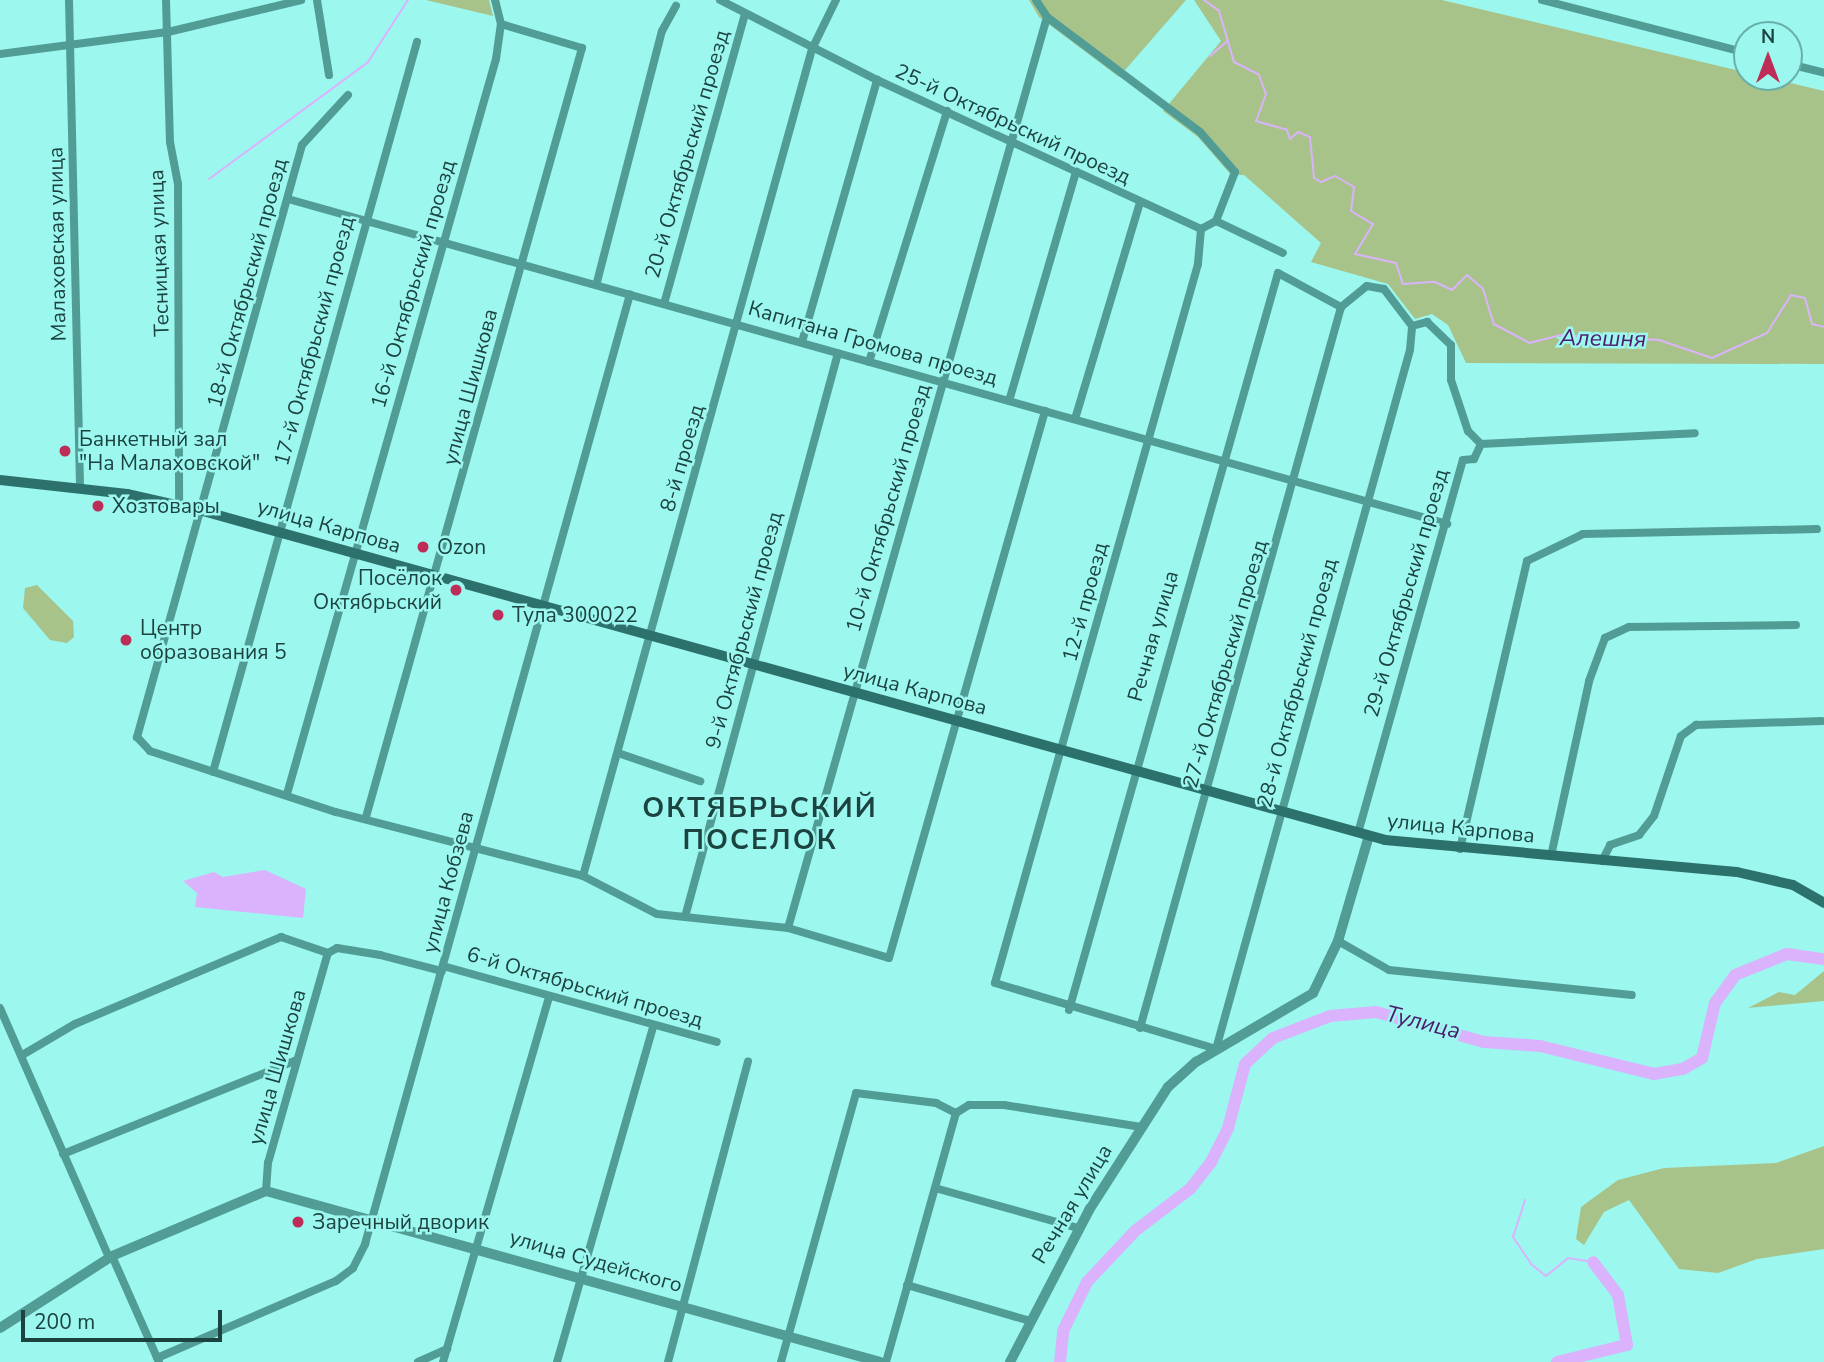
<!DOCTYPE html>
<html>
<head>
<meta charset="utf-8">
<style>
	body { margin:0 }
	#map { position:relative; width:1824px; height:1362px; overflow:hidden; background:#9cf7ef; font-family:"Nunito Sans",sans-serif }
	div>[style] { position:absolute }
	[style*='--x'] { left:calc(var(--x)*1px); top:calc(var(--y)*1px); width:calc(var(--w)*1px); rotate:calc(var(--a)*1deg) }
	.green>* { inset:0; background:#a8c389 }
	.water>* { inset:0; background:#dab3fc }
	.stream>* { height:2px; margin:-1px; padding:0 1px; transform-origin:1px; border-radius:1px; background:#dab3fc }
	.river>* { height:12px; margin:-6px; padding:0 6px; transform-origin:6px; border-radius:6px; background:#dab3fc }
	.minor>* { height:8px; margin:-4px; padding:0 4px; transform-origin:4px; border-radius:4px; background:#519d96 }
	.tertiary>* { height:10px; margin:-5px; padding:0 5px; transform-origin:5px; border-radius:5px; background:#519d96 }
	.secondary>* { height:10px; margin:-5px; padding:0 5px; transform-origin:5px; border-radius:5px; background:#2c716c }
	.dots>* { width:19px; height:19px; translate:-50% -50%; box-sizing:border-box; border:4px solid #9cf7ef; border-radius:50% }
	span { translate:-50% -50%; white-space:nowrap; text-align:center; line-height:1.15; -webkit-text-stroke:5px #9cf7ef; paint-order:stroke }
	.street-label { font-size:21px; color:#1c4340 }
	.poi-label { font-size:21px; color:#1c4340 }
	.left { translate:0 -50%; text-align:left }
	.right { translate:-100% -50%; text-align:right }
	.water-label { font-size:23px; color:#4d1a6e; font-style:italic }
	.district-label { font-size:28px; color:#1c4340; font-weight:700; letter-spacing:2px }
	.north { position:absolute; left:1733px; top:21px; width:70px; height:70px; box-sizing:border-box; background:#9cf7ef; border:2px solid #69afa9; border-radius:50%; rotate:0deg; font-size:19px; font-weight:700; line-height:28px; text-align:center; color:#1c4340 }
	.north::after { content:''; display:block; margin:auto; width:24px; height:32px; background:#bd2d58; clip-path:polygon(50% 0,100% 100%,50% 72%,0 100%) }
	.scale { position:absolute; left:21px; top:1310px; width:201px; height:32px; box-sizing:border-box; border:4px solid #1c4340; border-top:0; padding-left:9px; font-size:21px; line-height:24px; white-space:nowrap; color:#1c4340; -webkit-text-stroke:5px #9cf7ef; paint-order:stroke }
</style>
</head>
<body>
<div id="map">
	<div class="green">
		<i style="clip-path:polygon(426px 0,489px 0,493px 16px)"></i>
		<i style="clip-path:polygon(1029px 0,1186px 0,1119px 77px,1039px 17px)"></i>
		<i style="clip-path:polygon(1194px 0,1442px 0,1824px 91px,1824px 364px,1466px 363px,1448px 325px,1432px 314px,1415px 319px,1388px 284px,1311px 262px,1321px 243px,1244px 175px,1231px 175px,1198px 137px,1163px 111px,1221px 41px)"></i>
		<i style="clip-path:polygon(37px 585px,73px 621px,74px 637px,67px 643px,50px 640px,23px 608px,25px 588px)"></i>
		<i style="clip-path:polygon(1824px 971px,1824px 1001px,1748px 1008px,1779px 992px,1795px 995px)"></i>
		<i style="clip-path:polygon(1824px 1146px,1824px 1249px,1757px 1259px,1718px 1273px,1679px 1269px,1629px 1200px,1604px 1212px,1584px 1245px,1576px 1239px,1581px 1207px,1618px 1180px,1664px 1168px,1776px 1163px)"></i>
	</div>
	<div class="water">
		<i style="clip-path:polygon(265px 870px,306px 889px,303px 918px,195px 907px,197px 893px,183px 881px,214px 872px,223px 877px)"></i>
	</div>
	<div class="stream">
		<i style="--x:1204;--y:0;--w:19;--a:36"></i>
		<i style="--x:1219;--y:11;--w:53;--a:73.6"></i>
		<i style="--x:1234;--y:62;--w:28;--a:27"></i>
		<i style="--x:1259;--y:75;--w:20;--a:70"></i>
		<i style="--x:1266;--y:94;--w:29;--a:110"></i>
		<i style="--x:1256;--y:121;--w:32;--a:16"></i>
		<i style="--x:1287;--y:130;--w:9;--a:72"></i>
		<i style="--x:1290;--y:139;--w:11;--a:-41"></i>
		<i style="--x:1298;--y:132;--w:13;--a:23"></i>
		<i style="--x:1310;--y:137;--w:41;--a:84.4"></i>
		<i style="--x:1314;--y:178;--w:8;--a:30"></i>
		<i style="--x:1321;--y:182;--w:15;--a:-23"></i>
		<i style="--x:1335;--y:176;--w:22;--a:30"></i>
		<i style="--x:1354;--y:187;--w:24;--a:97"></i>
		<i style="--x:1351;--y:211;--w:26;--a:31"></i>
		<i style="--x:1373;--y:224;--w:35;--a:121"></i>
		<i style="--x:1355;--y:254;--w:42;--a:12.4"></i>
		<i style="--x:1396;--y:263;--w:22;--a:72"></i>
		<i style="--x:1403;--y:284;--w:32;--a:-4"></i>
		<i style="--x:1435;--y:282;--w:19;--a:25"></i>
		<i style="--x:1452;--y:290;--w:21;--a:-45"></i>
		<i style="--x:1467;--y:275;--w:21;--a:41"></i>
		<i style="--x:1483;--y:289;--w:37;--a:73"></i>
		<i style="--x:1494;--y:324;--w:40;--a:28"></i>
		<i style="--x:1529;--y:343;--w:34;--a:-14"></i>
		<i style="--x:1562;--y:335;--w:97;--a:3"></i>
		<i style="--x:1659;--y:340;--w:56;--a:18.8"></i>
		<i style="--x:1712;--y:358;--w:60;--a:-24.4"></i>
		<i style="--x:1767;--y:333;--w:45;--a:-57.7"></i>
		<i style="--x:1791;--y:295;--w:14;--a:12"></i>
		<i style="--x:1805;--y:298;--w:27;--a:75"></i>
		<i style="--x:1812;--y:324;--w:12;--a:14"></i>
		<i style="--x:1210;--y:56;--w:23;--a:-41"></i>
		<i style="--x:209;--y:179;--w:197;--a:-36.3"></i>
		<i style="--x:368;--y:62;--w:74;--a:-57.2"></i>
		<i style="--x:1525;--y:1200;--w:39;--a:108"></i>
		<i style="--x:1513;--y:1237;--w:32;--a:56"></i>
		<i style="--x:1531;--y:1264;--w:19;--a:39"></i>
		<i style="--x:1546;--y:1276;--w:28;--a:-39"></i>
		<i style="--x:1568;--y:1258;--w:25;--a:9"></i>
	</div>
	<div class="river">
		<i style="--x:1060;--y:1362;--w:31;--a:-84"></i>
		<i style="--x:1063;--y:1331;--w:55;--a:-63.9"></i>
		<i style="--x:1087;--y:1282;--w:70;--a:-46.7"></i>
		<i style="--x:1135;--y:1231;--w:69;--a:-37.4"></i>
		<i style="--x:1190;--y:1189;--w:34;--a:-52"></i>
		<i style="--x:1211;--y:1162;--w:38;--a:-63"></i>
		<i style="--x:1228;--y:1128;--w:66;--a:-75.1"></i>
		<i style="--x:1245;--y:1064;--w:38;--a:-43"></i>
		<i style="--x:1273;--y:1038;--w:61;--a:-21.1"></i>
		<i style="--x:1330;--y:1016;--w:46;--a:-5"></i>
		<i style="--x:1376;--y:1012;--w:112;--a:15.5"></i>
		<i style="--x:1484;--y:1042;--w:56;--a:4.1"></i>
		<i style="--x:1540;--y:1046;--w:117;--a:13.8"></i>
		<i style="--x:1654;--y:1074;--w:29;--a:-10"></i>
		<i style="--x:1683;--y:1069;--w:22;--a:-30"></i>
		<i style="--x:1702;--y:1058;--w:57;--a:-76.7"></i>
		<i style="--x:1715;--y:1003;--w:34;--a:-54"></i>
		<i style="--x:1735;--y:975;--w:56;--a:-22"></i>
		<i style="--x:1787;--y:954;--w:37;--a:8"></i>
		<i style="--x:1557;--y:1362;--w:72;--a:-13.7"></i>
		<i style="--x:1627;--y:1345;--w:51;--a:-100.2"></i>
		<i style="--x:1618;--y:1295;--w:41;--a:-127.1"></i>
	</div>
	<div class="minor">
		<i style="--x:69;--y:0;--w:488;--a:88.7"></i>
		<i style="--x:166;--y:0;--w:142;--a:88.4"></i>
		<i style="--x:170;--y:142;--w:43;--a:79.2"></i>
		<i style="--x:178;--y:184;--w:321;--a:89.8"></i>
		<i style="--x:317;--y:0;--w:76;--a:80.9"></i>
		<i style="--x:720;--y:0;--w:176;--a:27"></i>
		<i style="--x:877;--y:80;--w:357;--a:24.7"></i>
		<i style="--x:1036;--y:0;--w:20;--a:57"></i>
		<i style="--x:1047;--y:17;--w:191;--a:36.9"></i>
		<i style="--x:1200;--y:132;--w:53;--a:48.8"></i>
		<i style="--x:1235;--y:172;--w:53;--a:111.2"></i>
		<i style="--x:1216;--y:221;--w:17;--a:152"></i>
		<i style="--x:1542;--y:0;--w:212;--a:14.5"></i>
		<i style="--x:0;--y:54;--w:169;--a:-7.5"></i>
		<i style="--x:168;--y:32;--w:137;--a:-13.5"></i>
		<i style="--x:1789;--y:64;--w:36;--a:14"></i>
		<i style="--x:348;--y:95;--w:68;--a:132.6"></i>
		<i style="--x:302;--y:145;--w:615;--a:105.57"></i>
		<i style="--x:137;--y:737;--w:19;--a:47"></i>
		<i style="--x:150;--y:751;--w:196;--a:18.2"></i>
		<i style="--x:336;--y:812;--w:255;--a:14.5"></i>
		<i style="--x:583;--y:876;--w:83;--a:27.2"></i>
		<i style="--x:657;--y:914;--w:132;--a:6.1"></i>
		<i style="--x:788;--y:928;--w:105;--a:16.5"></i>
		<i style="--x:889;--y:958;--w:569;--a:-74.08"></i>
		<i style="--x:288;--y:199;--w:1204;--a:15.66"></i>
		<i style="--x:1216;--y:221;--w:74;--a:25.5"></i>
		<i style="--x:1201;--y:229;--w:35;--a:95"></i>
		<i style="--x:1198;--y:264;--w:747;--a:105.77"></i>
		<i style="--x:995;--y:983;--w:231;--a:16.6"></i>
		<i style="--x:1216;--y:1049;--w:725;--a:-74.49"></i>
		<i style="--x:1410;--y:350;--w:24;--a:-85"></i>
		<i style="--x:597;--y:282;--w:259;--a:-75.5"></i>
		<i style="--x:662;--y:31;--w:29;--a:-61"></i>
		<i style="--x:664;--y:304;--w:301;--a:-74.4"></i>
		<i style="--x:1341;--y:307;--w:33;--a:-39"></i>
		<i style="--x:1367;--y:286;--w:17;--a:10"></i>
		<i style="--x:1384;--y:289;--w:46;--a:52.9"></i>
		<i style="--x:1412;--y:326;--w:16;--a:-15"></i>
		<i style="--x:1427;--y:322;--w:33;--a:44"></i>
		<i style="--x:1451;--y:345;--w:35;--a:90"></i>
		<i style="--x:1451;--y:380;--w:54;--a:71.6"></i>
		<i style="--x:1468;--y:431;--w:18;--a:45"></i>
		<i style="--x:802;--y:342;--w:273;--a:-74"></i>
		<i style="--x:869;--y:362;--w:263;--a:-72.7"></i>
		<i style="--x:1009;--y:401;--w:239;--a:-73.7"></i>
		<i style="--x:1075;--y:419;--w:226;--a:-73.3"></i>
		<i style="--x:1481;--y:444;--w:214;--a:-2.9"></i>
		<i style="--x:618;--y:753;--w:87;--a:18.9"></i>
		<i style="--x:213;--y:772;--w:758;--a:-74.39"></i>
		<i style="--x:287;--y:794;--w:764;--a:-74.13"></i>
		<i style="--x:496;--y:59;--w:35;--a:-82"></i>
		<i style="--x:501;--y:24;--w:25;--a:-104"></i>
		<i style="--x:366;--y:817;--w:799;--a:-74.31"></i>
		<i style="--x:582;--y:48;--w:84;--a:-163.5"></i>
		<i style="--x:1358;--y:833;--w:387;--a:-74.3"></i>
		<i style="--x:1463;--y:460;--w:11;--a:-5"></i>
		<i style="--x:1474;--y:459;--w:17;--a:-65"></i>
		<i style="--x:1460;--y:849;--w:296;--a:-76.9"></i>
		<i style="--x:1527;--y:561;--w:62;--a:-25.7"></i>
		<i style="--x:1583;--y:534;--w:234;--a:-1.2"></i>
		<i style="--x:1551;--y:856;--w:179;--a:-77.7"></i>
		<i style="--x:1589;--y:681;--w:46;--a:-69.6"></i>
		<i style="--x:1605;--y:638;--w:26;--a:-25"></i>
		<i style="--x:1629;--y:627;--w:167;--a:-0.7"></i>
		<i style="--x:1602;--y:861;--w:18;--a:-63"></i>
		<i style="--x:1610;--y:845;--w:31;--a:-19"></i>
		<i style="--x:1639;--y:835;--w:24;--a:-52"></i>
		<i style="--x:1654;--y:816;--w:84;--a:-71.4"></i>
		<i style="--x:1681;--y:736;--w:19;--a:-36"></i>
		<i style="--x:1696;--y:725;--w:126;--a:-1.8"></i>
		<i style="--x:583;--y:876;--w:858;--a:-74.52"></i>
		<i style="--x:812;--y:49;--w:55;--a:-63.9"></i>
		<i style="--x:685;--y:917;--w:584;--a:-74.82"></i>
		<i style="--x:788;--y:928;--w:947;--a:-74.13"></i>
		<i style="--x:1338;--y:941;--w:59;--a:29.6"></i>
		<i style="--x:1389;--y:970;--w:244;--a:5.9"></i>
		<i style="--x:443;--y:966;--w:284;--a:15.5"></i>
		<i style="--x:0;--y:1008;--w:272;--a:66.4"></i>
		<i style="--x:1069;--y:1010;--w:766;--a:-74.17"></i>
		<i style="--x:1278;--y:273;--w:72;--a:28.4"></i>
		<i style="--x:1140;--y:1028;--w:748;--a:-74.42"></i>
		<i style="--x:24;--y:1054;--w:59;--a:-30.5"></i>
		<i style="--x:75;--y:1024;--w:224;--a:-22.9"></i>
		<i style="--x:281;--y:937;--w:50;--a:18.8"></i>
		<i style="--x:328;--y:953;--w:10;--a:-29"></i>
		<i style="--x:337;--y:948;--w:44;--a:9.2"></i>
		<i style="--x:380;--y:955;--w:64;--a:14.5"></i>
		<i style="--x:63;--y:1154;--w:252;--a:-21.9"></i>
		<i style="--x:935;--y:1188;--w:148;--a:15.6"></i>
		<i style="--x:266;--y:1191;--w:28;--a:-86"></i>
		<i style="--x:268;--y:1163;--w:218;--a:-74.1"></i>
		<i style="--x:112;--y:1256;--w:116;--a:66.1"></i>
		<i style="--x:907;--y:1285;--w:128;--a:16.3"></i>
		<i style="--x:157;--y:1358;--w:195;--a:-23.3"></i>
		<i style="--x:336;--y:1281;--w:21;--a:-37"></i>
		<i style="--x:353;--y:1268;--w:27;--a:-63"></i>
		<i style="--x:365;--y:1244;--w:986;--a:-74.41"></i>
		<i style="--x:418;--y:1362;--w:32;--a:-24"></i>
		<i style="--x:443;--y:1362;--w:379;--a:-73.8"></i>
		<i style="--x:557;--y:1362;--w:348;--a:-74"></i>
		<i style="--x:668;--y:1362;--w:311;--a:-75.1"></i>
		<i style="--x:781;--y:1362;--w:279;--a:-74.4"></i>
		<i style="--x:856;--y:1093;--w:81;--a:7.1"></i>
		<i style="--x:936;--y:1103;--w:22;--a:27"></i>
		<i style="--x:956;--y:1113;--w:15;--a:-32"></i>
		<i style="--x:969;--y:1105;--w:35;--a:0"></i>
		<i style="--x:1004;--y:1105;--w:139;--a:9.1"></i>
		<i style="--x:886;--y:1362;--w:259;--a:-74.3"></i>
	</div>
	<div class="tertiary">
		<i style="--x:0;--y:1328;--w:133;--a:-32.7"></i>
		<i style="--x:112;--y:1256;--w:167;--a:-22.9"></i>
		<i style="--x:266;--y:1191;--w:637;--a:15.56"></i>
		<i style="--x:1010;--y:1362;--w:171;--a:-62.5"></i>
		<i style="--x:1089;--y:1210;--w:146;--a:-57.3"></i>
		<i style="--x:1168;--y:1087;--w:38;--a:-42"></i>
		<i style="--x:1196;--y:1062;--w:136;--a:-30.5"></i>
		<i style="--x:1313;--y:993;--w:58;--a:-64.3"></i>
		<i style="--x:1338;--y:941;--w:109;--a:-73.6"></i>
	</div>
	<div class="secondary">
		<i style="--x:0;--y:480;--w:128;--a:6.3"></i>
		<i style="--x:127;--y:494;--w:78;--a:12.6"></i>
		<i style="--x:203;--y:511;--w:1227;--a:15.55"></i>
		<i style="--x:1385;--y:840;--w:353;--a:5.2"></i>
		<i style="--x:1737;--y:872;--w:57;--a:13.1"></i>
		<i style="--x:1793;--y:885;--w:36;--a:30"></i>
	</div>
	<div class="dots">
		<i style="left:65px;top:451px;background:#bd2d58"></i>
		<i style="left:98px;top:506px;background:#bd2d58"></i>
		<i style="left:423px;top:547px;background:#bd2d58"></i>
		<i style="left:456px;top:590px;background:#bd2d58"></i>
		<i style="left:498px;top:615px;background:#bd2d58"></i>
		<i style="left:126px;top:640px;background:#bd2d58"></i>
		<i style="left:298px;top:1222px;background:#bd2d58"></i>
	</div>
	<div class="street-label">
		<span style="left:1013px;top:124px;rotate:25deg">25-й Октябрьский проезд</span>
		<span style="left:687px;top:154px;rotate:-74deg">20-й Октябрьский проезд</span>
		<span style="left:57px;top:244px;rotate:-91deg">Малаховская улица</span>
		<span style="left:159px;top:253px;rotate:-92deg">Тесницкая улица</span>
		<span style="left:247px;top:283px;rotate:-75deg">18-й Октябрьский проезд</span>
		<span style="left:413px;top:284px;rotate:-74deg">16-й Октябрьский проезд</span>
		<span style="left:314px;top:341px;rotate:-75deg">17-й Октябрьский проезд</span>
		<span style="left:873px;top:343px;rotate:16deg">Капитана Громова проезд</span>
		<span style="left:470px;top:387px;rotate:-75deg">улица Шишкова</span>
		<span style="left:682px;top:458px;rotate:-74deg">8-й проезд</span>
		<span style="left:888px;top:508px;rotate:-74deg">10-й Октябрьский проезд</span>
		<span style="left:329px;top:526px;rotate:16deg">улица Карпова</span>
		<span style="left:1406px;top:593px;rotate:-74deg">29-й Октябрьский проезд</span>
		<span style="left:1085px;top:602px;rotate:-75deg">12-й проезд</span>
		<span style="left:744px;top:630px;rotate:-75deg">9-й Октябрьский проезд</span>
		<span style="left:1153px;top:636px;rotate:-74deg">Речная улица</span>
		<span style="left:1225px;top:664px;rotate:-74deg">27-й Октябрьский проезд</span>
		<span style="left:1297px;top:683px;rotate:-75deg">28-й Октябрьский проезд</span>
		<span style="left:915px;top:689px;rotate:15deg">улица Карпова</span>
		<span style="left:1461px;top:828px;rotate:6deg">улица Карпова</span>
		<span style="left:448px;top:882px;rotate:-75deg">улица Кобзева</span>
		<span style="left:585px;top:987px;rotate:16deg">6-й Октябрьский проезд</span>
		<span style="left:277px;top:1067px;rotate:-74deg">улица Шишкова</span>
		<span style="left:1072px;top:1204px;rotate:-59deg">Речная улица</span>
		<span style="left:596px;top:1261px;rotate:16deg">улица Судейского</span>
	</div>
	<div class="poi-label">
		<span class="left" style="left:79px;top:451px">Банкетный зал<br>"На Малаховской"</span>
		<span class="left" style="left:112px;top:506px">Хозтовары</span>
		<span class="left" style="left:437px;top:547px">Ozon</span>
		<span class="right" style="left:442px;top:590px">Посёлок<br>Октябрьский</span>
		<span class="left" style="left:512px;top:615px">Тула 300022</span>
		<span class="left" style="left:140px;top:640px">Центр<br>образования 5</span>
		<span class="left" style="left:312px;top:1222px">Заречный дворик</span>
	</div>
	<div class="water-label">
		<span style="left:1603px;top:339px;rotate:1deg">Алешня</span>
		<span style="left:1423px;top:1023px;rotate:14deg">Тулица</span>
	</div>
	<div class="district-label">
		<span style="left:760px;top:824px">ОКТЯБРЬСКИЙ<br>ПОСЕЛОК</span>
	</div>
	<div class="north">N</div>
	<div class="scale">200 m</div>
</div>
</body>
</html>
